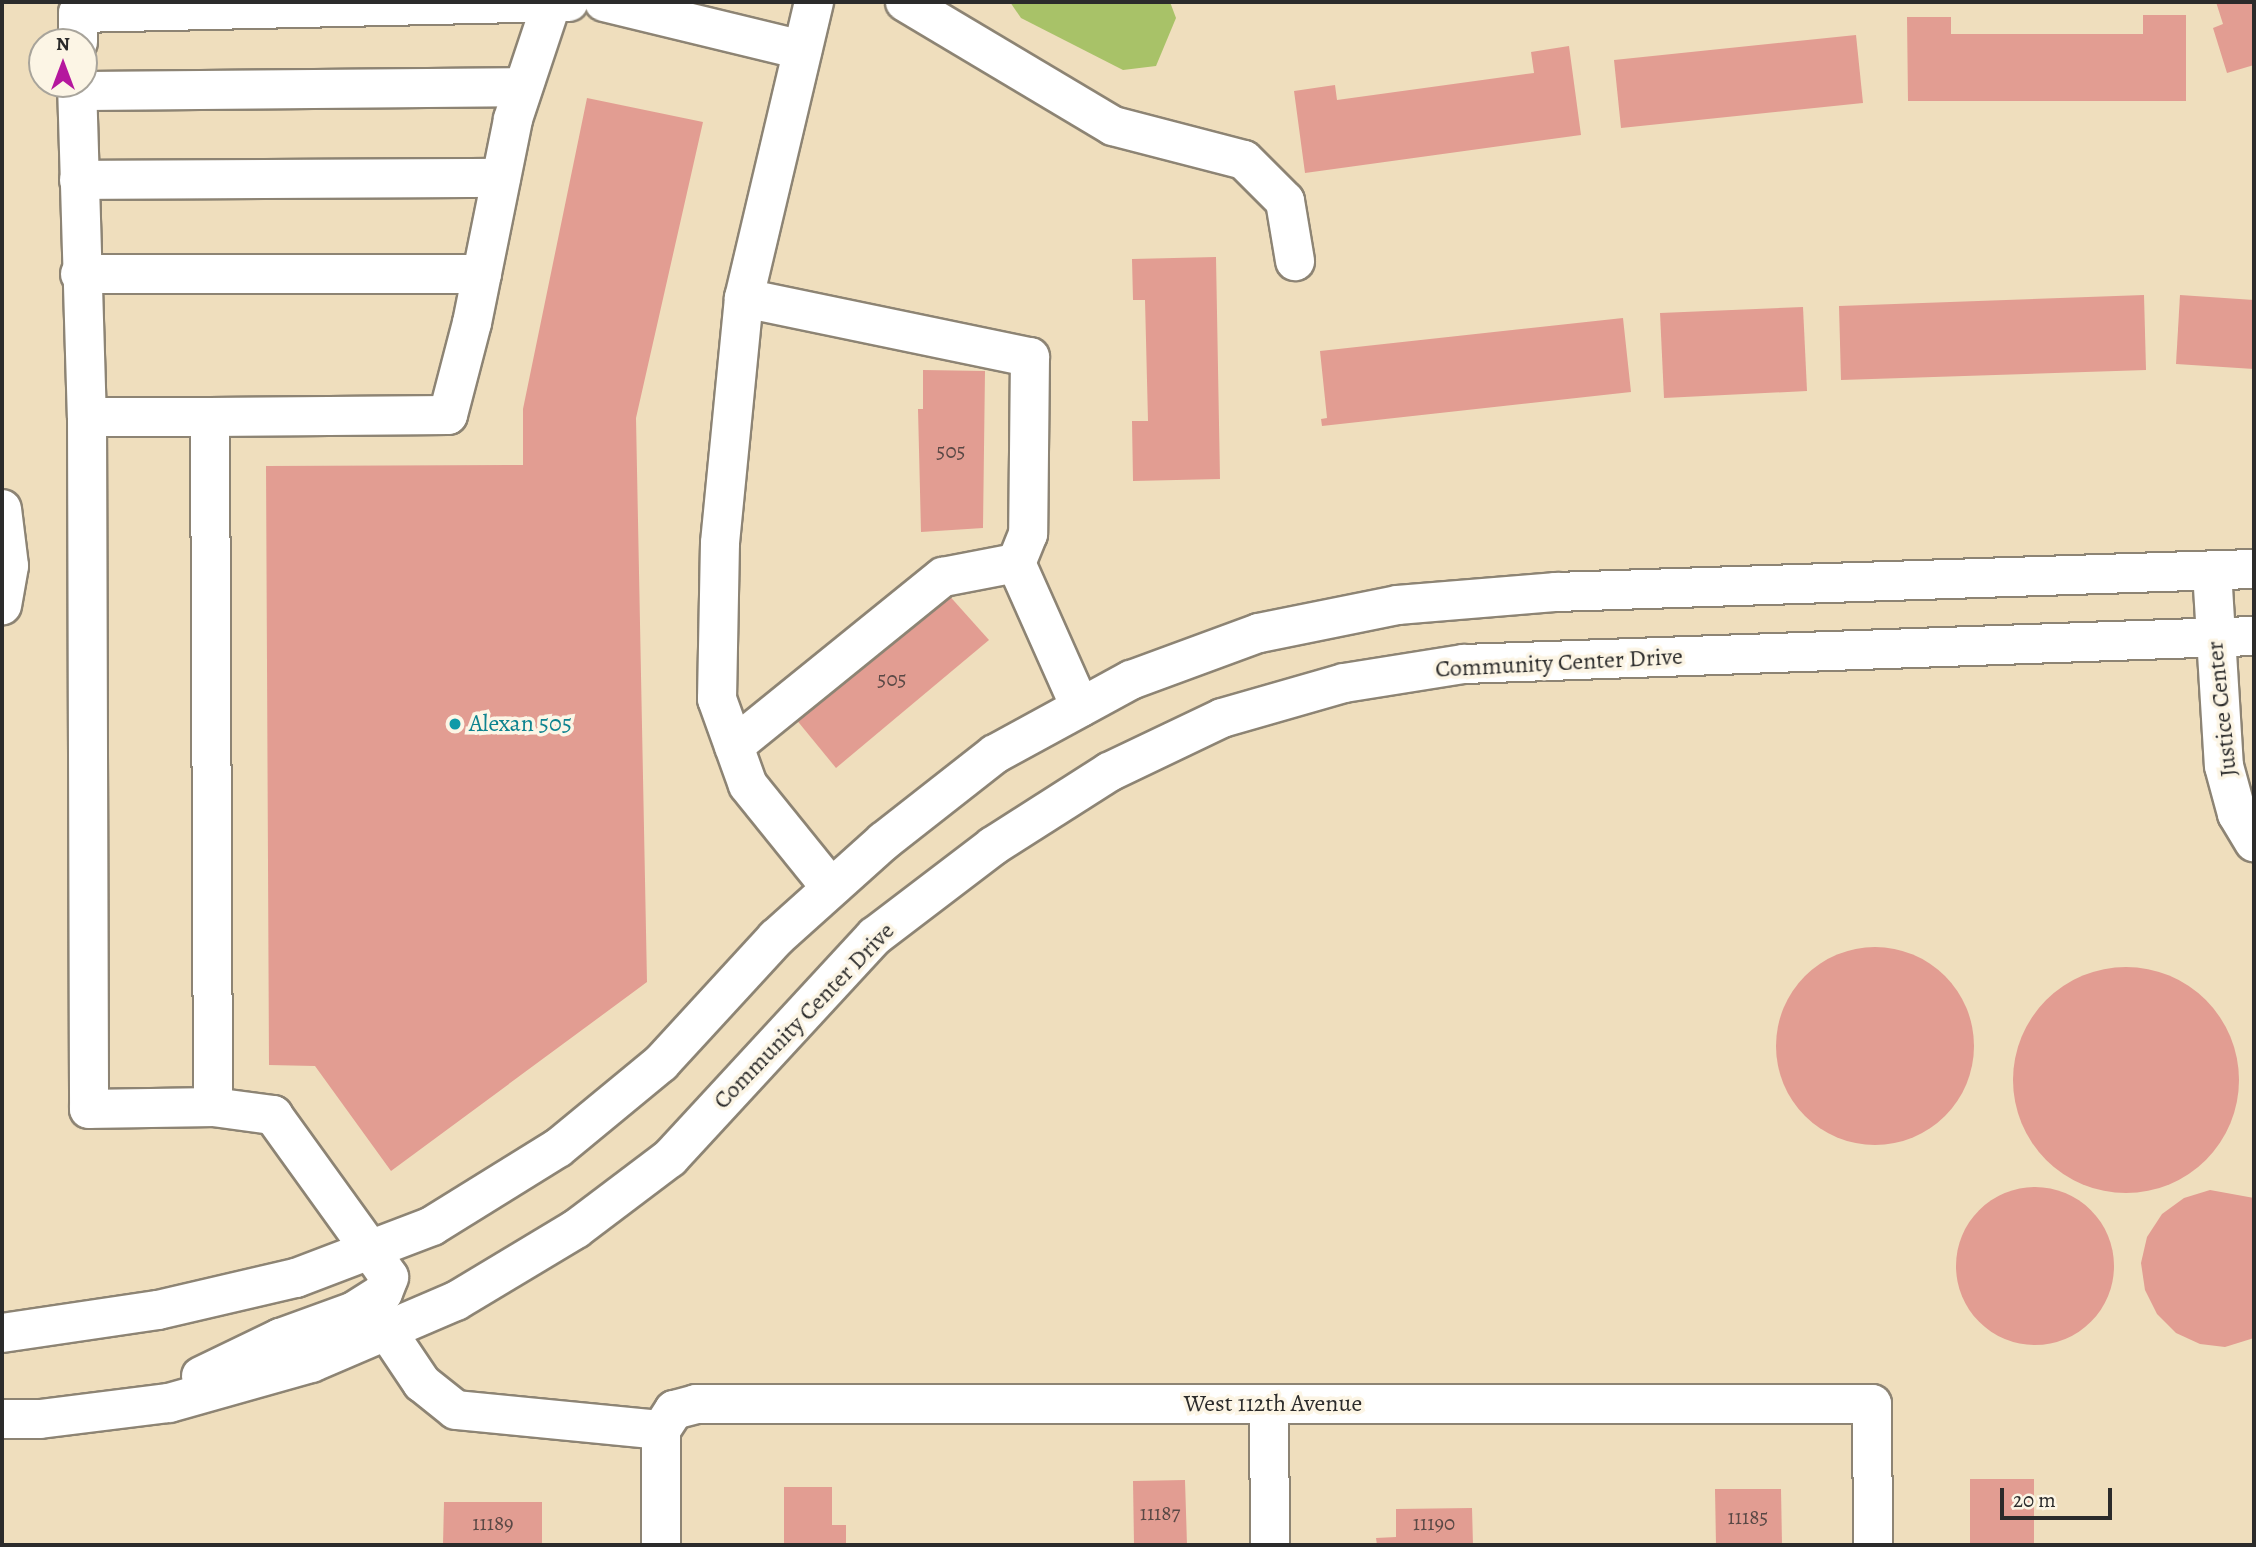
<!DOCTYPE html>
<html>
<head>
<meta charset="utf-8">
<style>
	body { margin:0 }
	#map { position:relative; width:2256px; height:1547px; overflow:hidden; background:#efdebd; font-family:Alegreya,serif }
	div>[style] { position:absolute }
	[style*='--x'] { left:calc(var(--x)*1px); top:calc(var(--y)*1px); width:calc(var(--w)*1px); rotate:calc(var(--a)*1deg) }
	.green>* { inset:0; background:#a8c268 }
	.building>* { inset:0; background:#e29d92 }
	.round { border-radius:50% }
	.roads { filter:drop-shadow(2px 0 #8d8474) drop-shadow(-2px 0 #8d8474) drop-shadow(0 2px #8d8474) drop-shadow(0 -2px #8d8474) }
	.minor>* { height:38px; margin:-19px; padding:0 19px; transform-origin:19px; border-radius:19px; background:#fff }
	.major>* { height:38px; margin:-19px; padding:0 19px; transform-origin:19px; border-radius:19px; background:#fff }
	.dots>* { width:19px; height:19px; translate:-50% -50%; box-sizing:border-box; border:4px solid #fcf5e5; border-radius:50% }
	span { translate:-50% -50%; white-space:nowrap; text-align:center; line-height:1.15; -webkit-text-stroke:7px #fcf5e5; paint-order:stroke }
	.number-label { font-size:21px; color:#594845 }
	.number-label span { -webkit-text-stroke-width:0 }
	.street-label { font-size:24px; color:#2b2b2b }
	.culture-label { font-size:24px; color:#0d838f }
	.left { translate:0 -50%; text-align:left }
	.frame { position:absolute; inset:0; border:4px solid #2b2b2b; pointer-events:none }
	.north { position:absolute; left:28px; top:28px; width:70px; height:70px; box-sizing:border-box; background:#fcf5e5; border:2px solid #a8a49b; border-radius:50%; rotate:0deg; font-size:19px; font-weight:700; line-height:28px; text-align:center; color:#2b2b2b }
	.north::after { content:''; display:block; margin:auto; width:24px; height:32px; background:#b5179e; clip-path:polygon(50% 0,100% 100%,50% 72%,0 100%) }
	.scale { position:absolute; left:2000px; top:1488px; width:112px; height:32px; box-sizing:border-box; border:4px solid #2b2b2b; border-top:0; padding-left:9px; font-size:21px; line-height:24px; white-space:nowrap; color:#2b2b2b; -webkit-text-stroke:5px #fcf5e5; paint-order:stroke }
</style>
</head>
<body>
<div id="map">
	<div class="green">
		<i style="clip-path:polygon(1010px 2px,1170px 2px,1176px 18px,1156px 66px,1123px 70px,1021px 18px)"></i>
	</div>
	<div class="building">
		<i style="clip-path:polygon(2216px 2px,2254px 2px,2254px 65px,2227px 73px,2213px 28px,2223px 24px)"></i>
		<i style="clip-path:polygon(2143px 15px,2186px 15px,2186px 101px,1908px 101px,1907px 17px,1951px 17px,1951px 34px,2143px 34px)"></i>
		<i style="clip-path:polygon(1856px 35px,1863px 103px,1621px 128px,1614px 60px)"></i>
		<i style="clip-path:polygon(1569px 46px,1581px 135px,1305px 173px,1294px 91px,1335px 85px,1337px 100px,1534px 73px,1531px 52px)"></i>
		<i style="clip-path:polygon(587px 98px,703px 122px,636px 418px,647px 982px,391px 1171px,315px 1066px,269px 1065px,266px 466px,523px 465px,523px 409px)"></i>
		<i style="clip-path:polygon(1216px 257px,1220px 479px,1133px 481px,1132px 421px,1148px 421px,1145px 300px,1133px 300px,1132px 259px)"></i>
		<i style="clip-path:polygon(2144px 295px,2146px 370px,1841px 380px,1839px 306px)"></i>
		<i style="clip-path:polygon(2180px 295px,2254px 300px,2254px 369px,2176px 364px)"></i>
		<i style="clip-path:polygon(1803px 307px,1807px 391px,1664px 398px,1660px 313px)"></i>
		<i style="clip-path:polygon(1623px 318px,1631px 392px,1322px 426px,1321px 419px,1327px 418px,1320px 351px)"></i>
		<i style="clip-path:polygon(923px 370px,985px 371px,983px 528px,921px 532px,918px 409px,923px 409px)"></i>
		<i style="clip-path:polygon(946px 592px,989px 640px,836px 768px,795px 718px)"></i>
		<i class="round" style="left:1776px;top:947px;width:198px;height:198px"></i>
		<i class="round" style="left:2013px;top:967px;width:226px;height:226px"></i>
		<i class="round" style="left:1956px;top:1187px;width:158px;height:158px"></i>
		<i style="clip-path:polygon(2210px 1190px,2254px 1198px,2254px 1338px,2225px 1347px,2200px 1344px,2176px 1333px,2157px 1314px,2145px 1290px,2141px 1263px,2147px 1237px,2162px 1214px,2184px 1198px)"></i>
		<i style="clip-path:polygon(1970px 1479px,2034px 1479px,2034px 1545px,1970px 1545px)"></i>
		<i style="clip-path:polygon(1185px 1480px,1187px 1545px,1134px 1545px,1133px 1481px)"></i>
		<i style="clip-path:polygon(784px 1487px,832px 1487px,832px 1525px,846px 1525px,846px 1545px,784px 1545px)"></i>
		<i style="clip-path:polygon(1715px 1489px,1781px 1489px,1782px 1545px,1716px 1545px)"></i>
		<i style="clip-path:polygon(444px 1502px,542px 1502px,542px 1545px,443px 1545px)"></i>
		<i style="clip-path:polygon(1472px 1508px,1473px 1545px,1377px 1545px,1376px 1538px,1396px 1537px,1396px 1509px)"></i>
	</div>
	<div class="roads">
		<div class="minor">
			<i style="--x:604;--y:2;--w:204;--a:13.6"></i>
			<i style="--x:814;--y:2;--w:304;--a:103.3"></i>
			<i style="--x:744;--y:298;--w:246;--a:95.6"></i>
			<i style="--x:720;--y:543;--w:156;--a:91.1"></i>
			<i style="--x:717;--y:699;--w:91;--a:70.2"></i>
			<i style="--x:748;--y:785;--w:132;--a:51.1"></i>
			<i style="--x:905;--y:2;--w:242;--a:30.8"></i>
			<i style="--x:1113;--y:126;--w:135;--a:14.5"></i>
			<i style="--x:1244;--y:160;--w:58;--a:45"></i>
			<i style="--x:1285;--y:201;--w:61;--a:80.5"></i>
			<i style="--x:78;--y:42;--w:29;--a:-90"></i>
			<i style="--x:78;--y:13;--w:491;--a:-1.3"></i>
			<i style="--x:77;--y:84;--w:333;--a:88.3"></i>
			<i style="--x:87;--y:417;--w:692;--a:89.83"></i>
			<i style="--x:89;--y:1109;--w:124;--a:-0.9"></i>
			<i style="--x:213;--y:1107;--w:690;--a:-90.25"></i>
			<i style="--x:210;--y:417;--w:238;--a:-0.5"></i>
			<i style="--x:448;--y:415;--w:95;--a:-75.4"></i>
			<i style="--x:472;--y:323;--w:208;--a:-78.6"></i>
			<i style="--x:513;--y:119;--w:123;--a:-71.6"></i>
			<i style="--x:77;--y:91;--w:445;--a:-0.5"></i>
			<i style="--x:79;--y:180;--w:422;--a:-0.3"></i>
			<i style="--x:80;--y:274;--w:402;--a:0"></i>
			<i style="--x:744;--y:298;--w:292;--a:11.7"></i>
			<i style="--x:1030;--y:357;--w:177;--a:90.6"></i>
			<i style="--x:1028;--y:534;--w:31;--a:112"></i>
			<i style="--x:87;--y:417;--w:123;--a:0"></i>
			<i style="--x:2;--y:509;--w:57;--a:83"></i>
			<i style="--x:9;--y:566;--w:40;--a:100"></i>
			<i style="--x:2212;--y:571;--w:195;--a:86.5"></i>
			<i style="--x:2224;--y:766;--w:50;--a:74.8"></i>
			<i style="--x:2237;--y:814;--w:33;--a:59"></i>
			<i style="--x:734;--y:746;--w:269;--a:-39"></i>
			<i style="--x:943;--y:577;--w:74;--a:-10.9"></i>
			<i style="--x:1016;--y:563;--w:158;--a:66"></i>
			<i style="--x:213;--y:1107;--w:61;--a:7.6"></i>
			<i style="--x:273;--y:1115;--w:164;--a:54.2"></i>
			<i style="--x:387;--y:1331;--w:63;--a:56.1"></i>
			<i style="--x:422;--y:1383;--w:43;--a:38.5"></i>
			<i style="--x:456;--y:1410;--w:206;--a:5.6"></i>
			<i style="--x:1269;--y:1404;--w:141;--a:89.6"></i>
			<i style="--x:661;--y:1545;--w:115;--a:-90"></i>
			<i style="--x:661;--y:1430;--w:24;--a:-57"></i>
			<i style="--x:674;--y:1410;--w:23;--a:-15"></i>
			<i style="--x:696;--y:1404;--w:1176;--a:0"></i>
			<i style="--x:1872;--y:1404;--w:141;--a:89.6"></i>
		</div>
		<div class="major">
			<i style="--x:2;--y:1333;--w:158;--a:-8.4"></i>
			<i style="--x:158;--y:1310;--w:142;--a:-13.1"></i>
			<i style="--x:296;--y:1278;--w:146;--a:-20.9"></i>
			<i style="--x:432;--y:1226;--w:148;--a:-31.8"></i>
			<i style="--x:558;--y:1148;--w:134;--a:-39.5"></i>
			<i style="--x:661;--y:1063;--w:170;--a:-47.4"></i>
			<i style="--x:776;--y:938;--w:145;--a:-41.9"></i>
			<i style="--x:884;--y:841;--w:141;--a:-38.1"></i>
			<i style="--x:995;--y:754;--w:155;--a:-28.6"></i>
			<i style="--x:1131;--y:680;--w:136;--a:-20.2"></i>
			<i style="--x:1259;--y:633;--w:142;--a:-11.4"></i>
			<i style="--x:1398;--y:605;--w:159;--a:-4.7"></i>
			<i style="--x:1556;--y:592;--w:698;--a:-1.89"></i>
			<i style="--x:201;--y:1376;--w:88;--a:-25.7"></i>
			<i style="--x:280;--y:1338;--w:79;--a:-20"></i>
			<i style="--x:354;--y:1311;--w:34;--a:-32"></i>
			<i style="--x:383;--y:1293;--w:17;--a:-69"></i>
			<i style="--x:389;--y:1277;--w:35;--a:-125"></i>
			<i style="--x:2;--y:1419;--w:38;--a:0"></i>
			<i style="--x:40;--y:1419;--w:130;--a:-7.1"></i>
			<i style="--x:169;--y:1403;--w:148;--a:-15.7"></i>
			<i style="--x:311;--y:1363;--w:158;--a:-23.2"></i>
			<i style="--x:456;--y:1301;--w:140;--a:-31"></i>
			<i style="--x:576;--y:1229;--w:118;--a:-37.1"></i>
			<i style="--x:670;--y:1158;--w:302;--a:-47.3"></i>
			<i style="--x:875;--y:936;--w:148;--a:-37.3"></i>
			<i style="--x:993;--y:846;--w:138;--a:-32.5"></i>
			<i style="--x:1109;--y:772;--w:125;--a:-25.5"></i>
			<i style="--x:1222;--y:718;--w:127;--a:-16"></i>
			<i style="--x:1344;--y:683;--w:121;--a:-9"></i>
			<i style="--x:1464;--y:664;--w:790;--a:-2.03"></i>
		</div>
	</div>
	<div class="dots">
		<i style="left:455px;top:724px;background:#0f9aa8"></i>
	</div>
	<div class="number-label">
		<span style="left:951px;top:451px">505</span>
		<span style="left:892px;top:679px">505</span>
		<span style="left:1160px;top:1513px">11187</span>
		<span style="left:1748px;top:1517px">11185</span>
		<span style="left:493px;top:1523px">11189</span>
		<span style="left:1434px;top:1523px">11190</span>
	</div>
	<div class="street-label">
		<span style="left:1559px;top:663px;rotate:-3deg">Community Center Drive</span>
		<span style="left:2222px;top:709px;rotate:-96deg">Justice Center</span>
		<span style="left:804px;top:1016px;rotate:-46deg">Community Center Drive</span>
		<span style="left:1273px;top:1404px">West 112th Avenue</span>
	</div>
	<div class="culture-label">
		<span class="left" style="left:469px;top:724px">Alexan 505</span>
	</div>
	<div class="frame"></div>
	<div class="north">N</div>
	<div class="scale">20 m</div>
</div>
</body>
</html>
